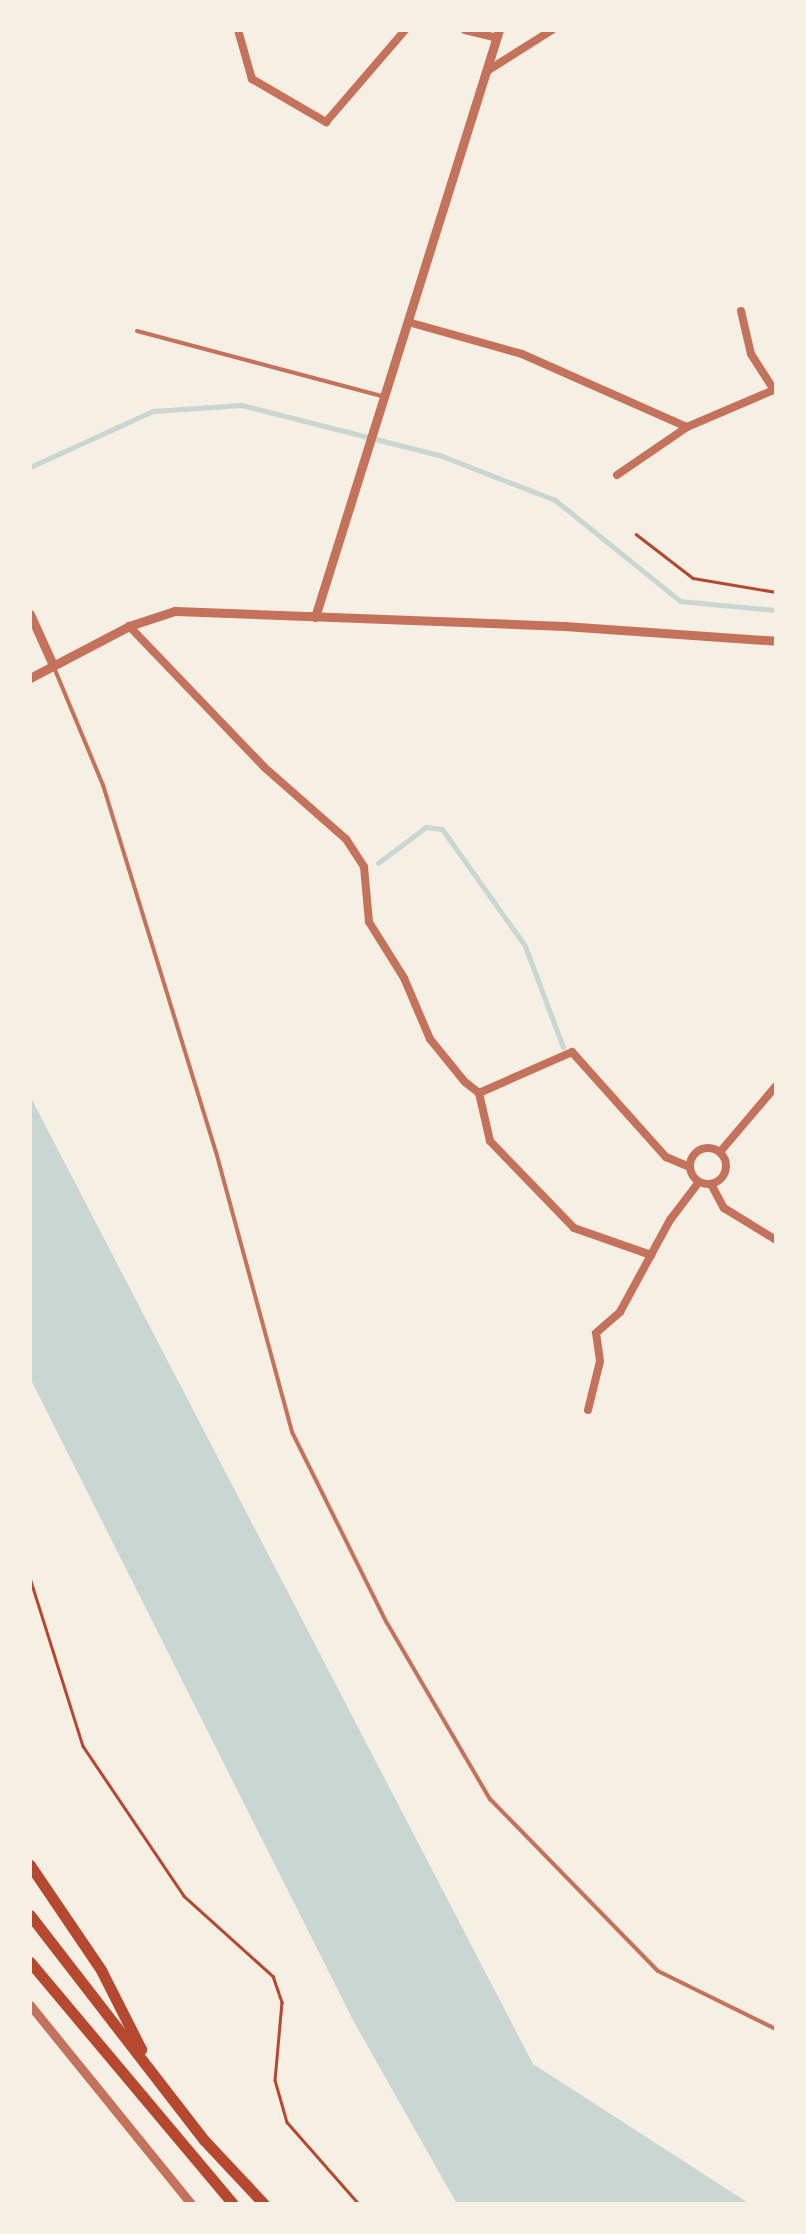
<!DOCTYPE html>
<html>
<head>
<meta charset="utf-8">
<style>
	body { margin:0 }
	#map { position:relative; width:806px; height:2234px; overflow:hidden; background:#f6efe4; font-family:"Roboto Serif",serif }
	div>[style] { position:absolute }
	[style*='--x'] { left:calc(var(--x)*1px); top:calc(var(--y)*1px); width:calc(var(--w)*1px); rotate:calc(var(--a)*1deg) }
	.water>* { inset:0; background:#c9d6d2 }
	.stream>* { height:5px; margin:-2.5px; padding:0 2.5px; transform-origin:2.5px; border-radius:2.5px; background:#c9d6d2 }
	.path>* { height:2.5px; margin:-1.25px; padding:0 1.25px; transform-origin:1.25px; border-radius:1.25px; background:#b5482f }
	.service>* { height:4px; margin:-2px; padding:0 2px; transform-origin:2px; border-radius:2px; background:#c5725c }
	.minor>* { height:8px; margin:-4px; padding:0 4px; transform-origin:4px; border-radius:4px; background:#c5725c }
	.minor>.ring { margin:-4px; padding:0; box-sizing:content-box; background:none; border:8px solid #c5725c; border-radius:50% }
	.tertiary>* { height:9px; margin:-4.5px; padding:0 4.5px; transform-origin:4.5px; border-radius:4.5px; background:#c5725c }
	.trunk>* { height:11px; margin:-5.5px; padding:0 5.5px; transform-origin:5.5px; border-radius:5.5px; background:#b5482f }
	span { translate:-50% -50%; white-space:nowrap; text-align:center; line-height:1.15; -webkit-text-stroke:8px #f6efe4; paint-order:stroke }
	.frame { position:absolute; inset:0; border:32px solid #f6efe4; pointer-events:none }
</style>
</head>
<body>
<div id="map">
	<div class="water">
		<i style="clip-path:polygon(30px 1096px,533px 2064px,750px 2204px,457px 2204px,354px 2022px,30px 1378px)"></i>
	</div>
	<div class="stream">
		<i style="--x:30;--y:467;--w:135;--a:-24.5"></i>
		<i style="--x:153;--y:411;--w:88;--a:-3.9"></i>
		<i style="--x:241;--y:405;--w:207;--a:14.2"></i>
		<i style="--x:442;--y:456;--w:121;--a:21.3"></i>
		<i style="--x:555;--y:500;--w:161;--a:38.9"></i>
		<i style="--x:680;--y:601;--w:96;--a:5.4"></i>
		<i style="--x:378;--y:863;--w:60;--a:-36.9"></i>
		<i style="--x:426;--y:827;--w:16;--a:7"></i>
		<i style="--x:442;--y:829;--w:143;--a:54.6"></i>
		<i style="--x:525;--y:946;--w:108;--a:69.4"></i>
	</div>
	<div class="path">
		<i style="--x:636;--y:534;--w:72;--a:37.7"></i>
		<i style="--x:693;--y:578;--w:84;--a:9.6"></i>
		<i style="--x:30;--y:1578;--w:176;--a:72.5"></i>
		<i style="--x:83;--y:1746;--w:181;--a:56"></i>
		<i style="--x:184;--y:1896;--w:120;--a:42"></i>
		<i style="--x:273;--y:1976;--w:28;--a:71"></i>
		<i style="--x:282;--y:2002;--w:78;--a:95.1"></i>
		<i style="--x:275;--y:2080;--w:44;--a:74.1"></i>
		<i style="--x:287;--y:2122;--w:109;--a:48.7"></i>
	</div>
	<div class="service">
		<i style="--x:137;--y:331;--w:253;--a:14.9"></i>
		<i style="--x:53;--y:665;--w:130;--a:67.4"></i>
		<i style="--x:103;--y:785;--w:384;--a:72.9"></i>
		<i style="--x:216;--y:1152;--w:290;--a:74.8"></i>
		<i style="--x:292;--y:1432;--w:213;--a:63.6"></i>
		<i style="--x:387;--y:1623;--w:204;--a:59.7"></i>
		<i style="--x:490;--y:1799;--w:240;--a:45.7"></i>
		<i style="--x:658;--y:1971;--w:131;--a:26.2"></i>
	</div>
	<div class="minor">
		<i style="--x:238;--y:30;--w:51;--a:74.1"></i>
		<i style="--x:252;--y:79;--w:86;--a:30.2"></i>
		<i style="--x:326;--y:122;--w:121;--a:-49.3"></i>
		<i style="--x:465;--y:30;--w:33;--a:14"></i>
		<i style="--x:487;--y:71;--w:77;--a:-32.2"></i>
		<i style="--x:741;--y:311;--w:44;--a:76.9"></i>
		<i style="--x:751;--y:354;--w:43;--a:57.4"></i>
		<i style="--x:408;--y:322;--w:118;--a:15.7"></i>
		<i style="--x:522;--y:354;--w:180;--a:23.9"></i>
		<i style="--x:687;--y:427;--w:97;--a:-23.1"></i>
		<i style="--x:617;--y:475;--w:85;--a:-34.4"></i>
		<i style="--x:129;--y:626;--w:195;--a:46.2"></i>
		<i style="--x:264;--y:767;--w:109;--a:41.3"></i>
		<i style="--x:346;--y:839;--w:33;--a:57"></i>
		<i style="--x:364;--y:867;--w:55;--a:84.8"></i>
		<i style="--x:369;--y:922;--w:66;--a:58"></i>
		<i style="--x:404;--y:978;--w:66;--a:66.9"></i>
		<i style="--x:430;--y:1039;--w:55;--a:50.9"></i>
		<i style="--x:465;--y:1082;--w:18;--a:38"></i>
		<i style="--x:479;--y:1093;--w:102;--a:-23.8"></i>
		<i style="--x:572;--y:1052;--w:141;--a:48.2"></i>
		<i style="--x:666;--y:1157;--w:25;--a:23"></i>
		<i style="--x:479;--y:1093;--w:49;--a:77.1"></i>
		<i style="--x:490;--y:1141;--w:121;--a:46"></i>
		<i style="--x:574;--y:1228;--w:82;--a:19.3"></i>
		<i class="ring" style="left:690px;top:1148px;width:28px;height:28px"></i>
		<i style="--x:720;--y:1152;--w:87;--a:-49.7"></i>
		<i style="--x:711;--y:1184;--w:27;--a:62"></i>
		<i style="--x:724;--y:1208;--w:61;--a:31.6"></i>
		<i style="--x:588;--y:1410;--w:50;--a:-76.2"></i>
		<i style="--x:600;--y:1361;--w:28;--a:-98"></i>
		<i style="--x:596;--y:1333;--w:32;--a:-41"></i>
		<i style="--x:620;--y:1312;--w:105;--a:-61.5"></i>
		<i style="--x:670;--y:1220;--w:48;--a:-52.7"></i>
	</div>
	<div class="tertiary">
		<i style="--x:30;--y:614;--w:56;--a:65.7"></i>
		<i style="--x:315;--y:617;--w:615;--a:-72.6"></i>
		<i style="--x:30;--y:678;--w:112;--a:-27.7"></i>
		<i style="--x:129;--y:626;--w:48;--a:-18.1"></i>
		<i style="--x:175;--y:611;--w:389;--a:2.2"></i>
		<i style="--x:564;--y:626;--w:213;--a:4"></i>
		<i style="--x:30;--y:2005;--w:256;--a:51"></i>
	</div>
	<div class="trunk">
		<i style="--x:30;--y:1865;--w:127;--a:55.9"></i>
		<i style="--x:101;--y:1970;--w:89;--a:63.1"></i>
		<i style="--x:30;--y:1915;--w:284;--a:52.3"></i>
		<i style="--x:204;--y:2140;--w:88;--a:46.8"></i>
		<i style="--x:30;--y:1962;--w:316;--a:50"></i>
	</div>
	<div class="frame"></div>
</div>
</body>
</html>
